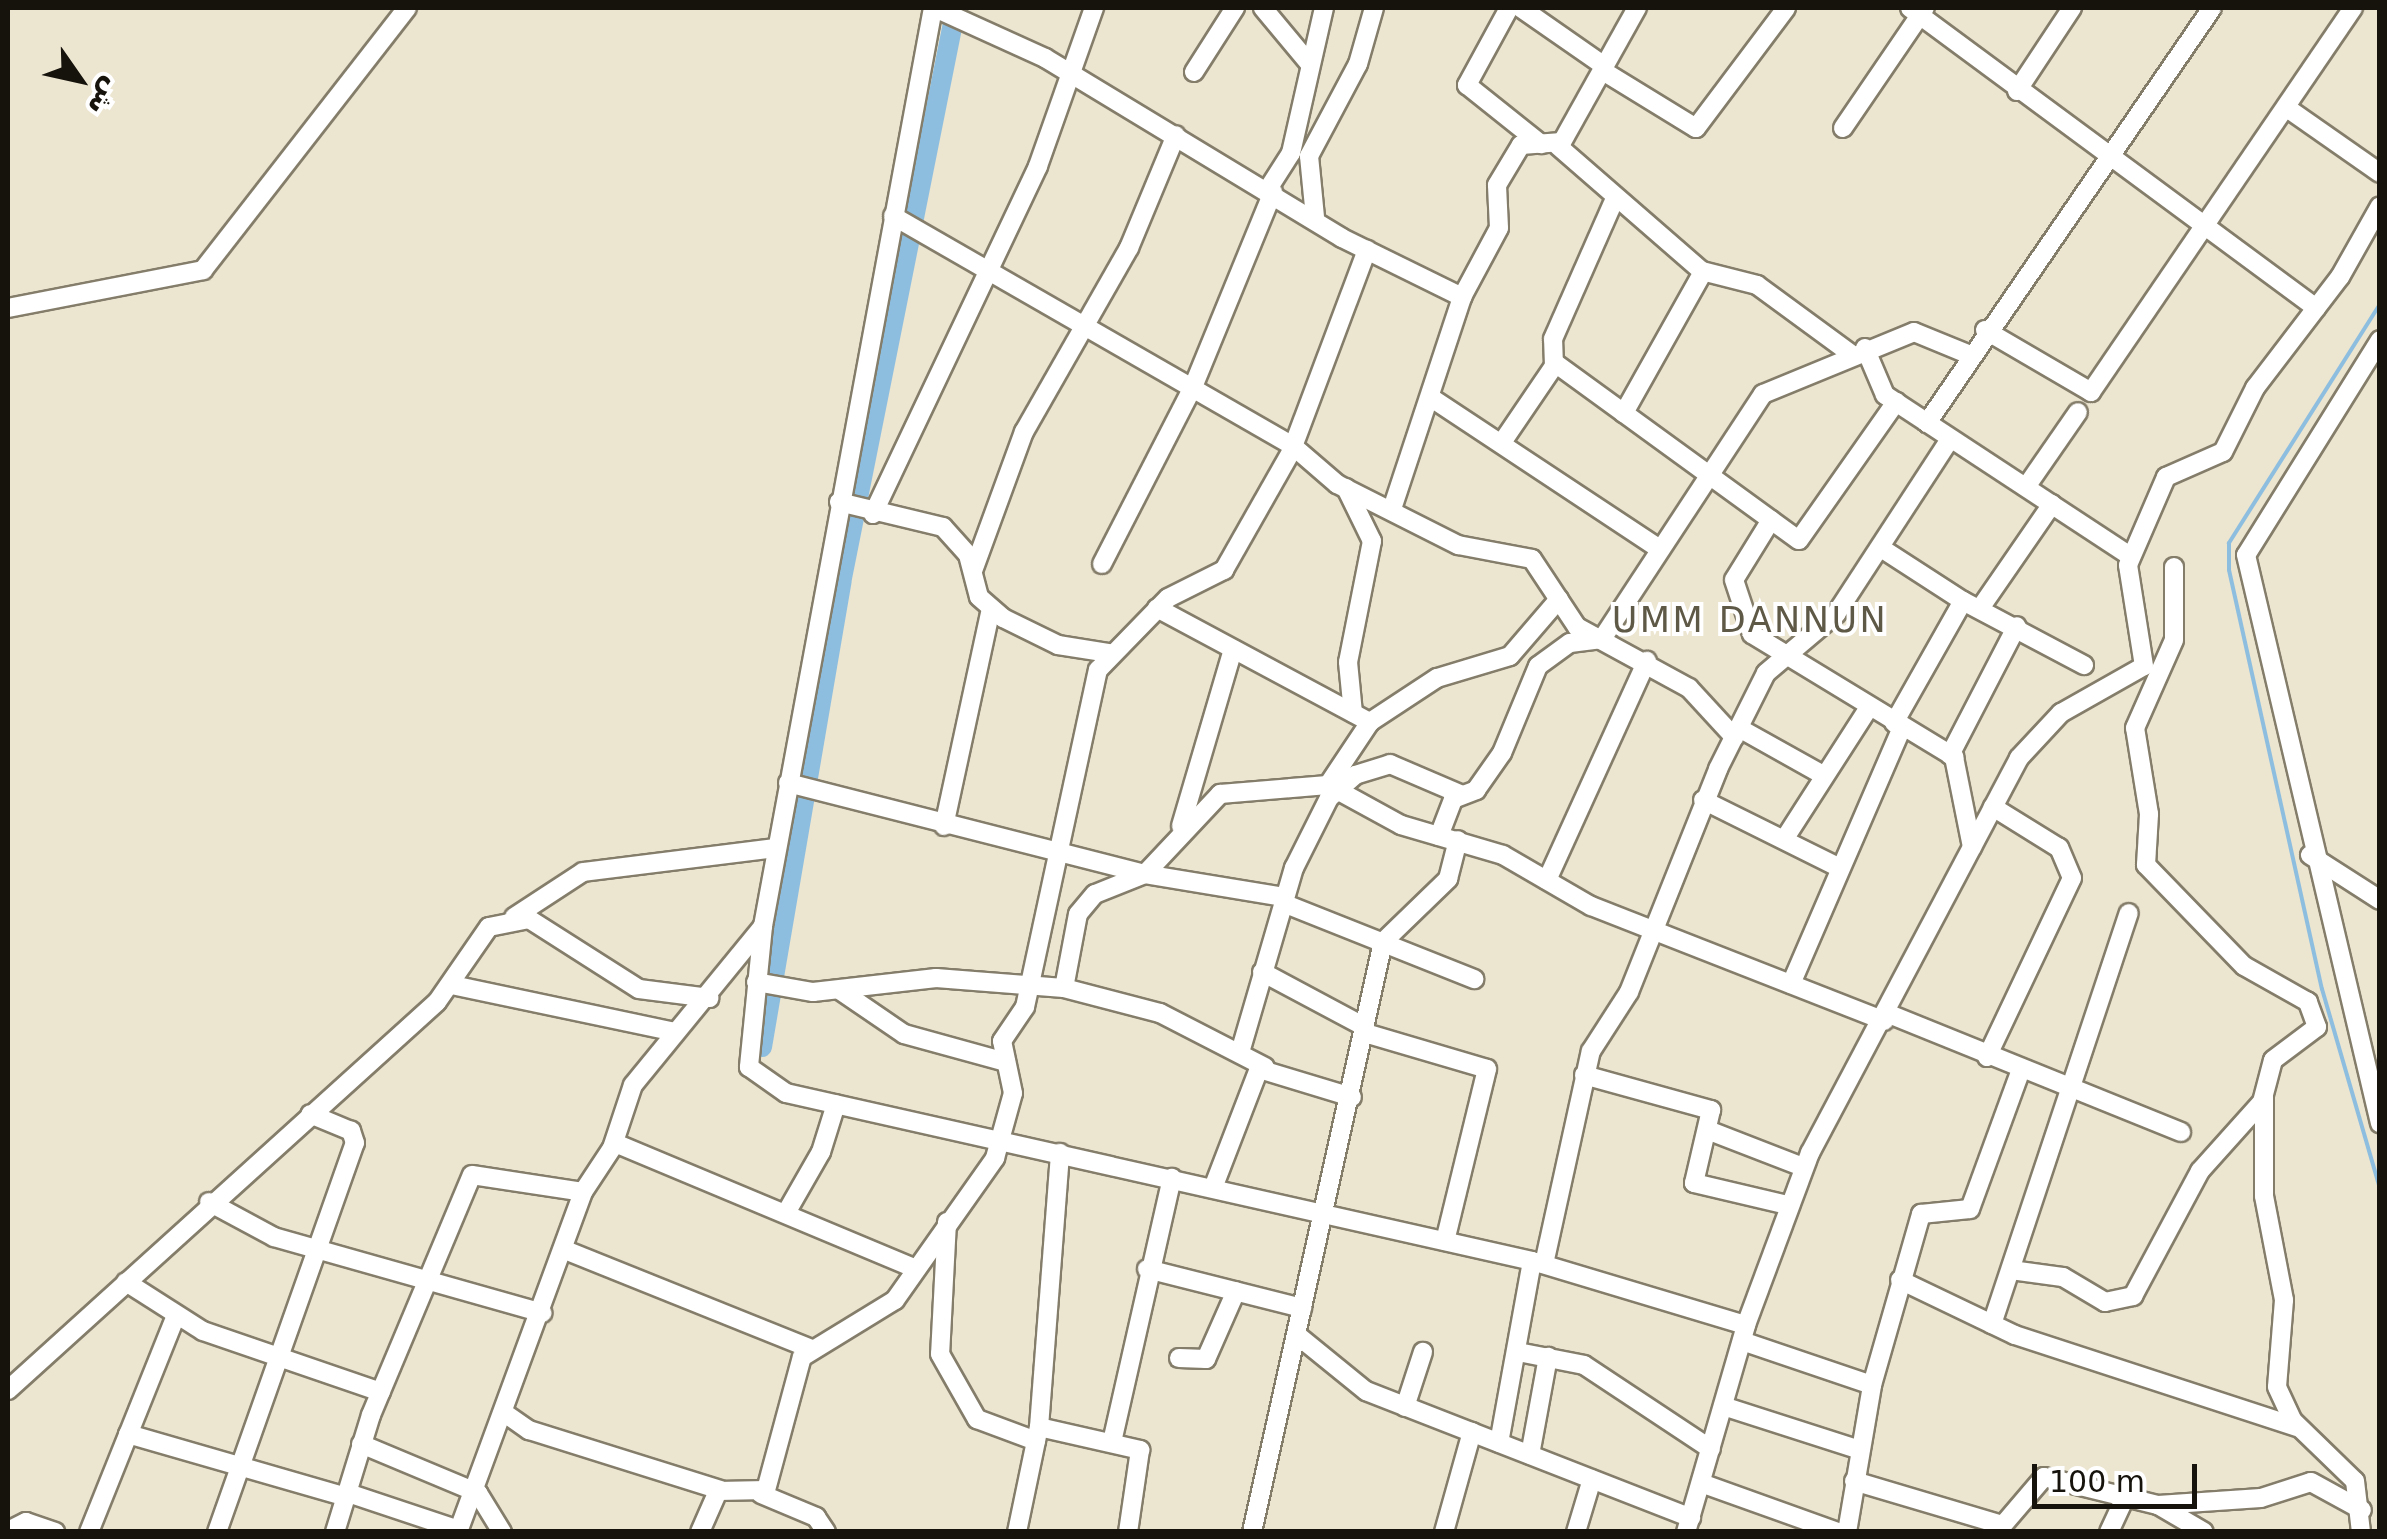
<!DOCTYPE html>
<html>
<head>
<meta charset="utf-8">
<style>
	body { margin:0 }
	#map { position:relative; width:2387px; height:1539px; overflow:hidden; background:#ece5d0; font-family:"DejaVu Sans","Noto Sans Arabic",sans-serif }
	div>[style] { position:absolute }
	[style*='--x'] { left:calc(var(--x)*1px); top:calc(var(--y)*1px); width:calc(var(--w)*1px); rotate:calc(var(--a)*1deg) }
	.stream>* { height:4px; margin:-2px; padding:0 2px; transform-origin:2px; border-radius:2px; background:#8ebedf }
	.river>* { height:20px; margin:-10px; padding:0 10px; transform-origin:10px; border-radius:10px; background:#8ebedf }
	.roads { filter:drop-shadow(2px 0 #847d6a) drop-shadow(-2px 0 #847d6a) drop-shadow(0 2px #847d6a) drop-shadow(0 -2px #847d6a) }
	.minor>* { height:18px; margin:-9px; padding:0 9px; transform-origin:9px; border-radius:9px; background:#fff }
	span { translate:-50% -50%; white-space:nowrap; text-align:center; line-height:1.15; -webkit-text-stroke:8px #fff; paint-order:stroke }
	.quarter-label { font-size:35px; color:#5e5846; letter-spacing:2.5px }
	.frame { position:absolute; inset:0; border:10px solid #16130c; pointer-events:none }
	.north { position:absolute; left:30px; top:30px; width:100px; height:100px; -webkit-text-stroke:8px #fff; paint-order:stroke; rotate:124deg; font-size:28px; font-weight:700; line-height:40px; text-align:center; color:#16130c }
	.north::after { content:''; display:block; margin:auto; width:35px; height:45px; background:#16130c; clip-path:polygon(50% 0,100% 100%,50% 72%,0 100%) }
	.scale { position:absolute; left:2032px; top:1464px; width:165px; height:45px; box-sizing:border-box; border:5px solid #16130c; border-top:0; padding-left:12px; font-size:30px; line-height:35px; white-space:nowrap; color:#16130c; -webkit-text-stroke:8px #fff; paint-order:stroke }
</style>
</head>
<body>
<div id="map">
	<div class="stream">
		<i style="--x:2380;--y:304;--w:283;--a:122.3"></i>
		<i style="--x:2229;--y:543;--w:27;--a:90"></i>
		<i style="--x:2229;--y:570;--w:429;--a:77.5"></i>
		<i style="--x:2322;--y:989;--w:208;--a:73.8"></i>
	</div>
	<div class="river">
		<i style="--x:762;--y:1047;--w:471;--a:-80.3"></i>
		<i style="--x:841;--y:583;--w:586;--a:-78.69"></i>
	</div>
	<div class="roads">
		<div class="minor">
			<i style="--x:933;--y:8;--w:934;--a:100.49"></i>
			<i style="--x:763;--y:926;--w:142;--a:95.7"></i>
			<i style="--x:749;--y:1067;--w:45;--a:35.1"></i>
			<i style="--x:786;--y:1093;--w:765;--a:12.69"></i>
			<i style="--x:1532;--y:1261;--w:223;--a:16.7"></i>
			<i style="--x:935;--y:8;--w:121;--a:24.4"></i>
			<i style="--x:1045;--y:58;--w:347;--a:31.2"></i>
			<i style="--x:1342;--y:238;--w:134;--a:26.2"></i>
			<i style="--x:1263;--y:8;--w:70;--a:50.2"></i>
			<i style="--x:1509;--y:8;--w:88;--a:118.6"></i>
			<i style="--x:1467;--y:85;--w:95;--a:38.6"></i>
			<i style="--x:1521;--y:8;--w:100;--a:34.8"></i>
			<i style="--x:1910;--y:8;--w:505;--a:36.46"></i>
			<i style="--x:1603;--y:71;--w:109;--a:31.5"></i>
			<i style="--x:1696;--y:128;--w:150;--a:-53.1"></i>
			<i style="--x:1194;--y:72;--w:76;--a:-57.4"></i>
			<i style="--x:2017;--y:91;--w:100;--a:-56.5"></i>
			<i style="--x:2287;--y:108;--w:113;--a:35"></i>
			<i style="--x:1843;--y:128;--w:145;--a:-55.7"></i>
			<i style="--x:1558;--y:146;--w:192;--a:41"></i>
			<i style="--x:1703;--y:272;--w:162;--a:119.3"></i>
			<i style="--x:1268;--y:189;--w:43;--a:-57.4"></i>
			<i style="--x:1291;--y:153;--w:149;--a:-77.2"></i>
			<i style="--x:893;--y:216;--w:461;--a:29.9"></i>
			<i style="--x:1293;--y:446;--w:58;--a:40.8"></i>
			<i style="--x:1337;--y:484;--w:136;--a:26.8"></i>
			<i style="--x:1458;--y:545;--w:75;--a:10.7"></i>
			<i style="--x:1532;--y:559;--w:82;--a:56.5"></i>
			<i style="--x:1577;--y:627;--w:128;--a:28.6"></i>
			<i style="--x:1689;--y:688;--w:67;--a:47.4"></i>
			<i style="--x:1315;--y:217;--w:61;--a:-95.6"></i>
			<i style="--x:1309;--y:156;--w:104;--a:-62"></i>
			<i style="--x:1358;--y:64;--w:58;--a:-74.1"></i>
			<i style="--x:1702;--y:271;--w:57;--a:14.3"></i>
			<i style="--x:1757;--y:285;--w:115;--a:36.2"></i>
			<i style="--x:8;--y:308;--w:199;--a:-11"></i>
			<i style="--x:203;--y:270;--w:332;--a:-52.1"></i>
			<i style="--x:1985;--y:330;--w:123;--a:30.3"></i>
			<i style="--x:2091;--y:392;--w:465;--a:-55.7"></i>
			<i style="--x:2380;--y:340;--w:253;--a:121.9"></i>
			<i style="--x:2246;--y:555;--w:584;--a:76.73"></i>
			<i style="--x:1865;--y:348;--w:51;--a:66.9"></i>
			<i style="--x:1885;--y:395;--w:292;--a:33.3"></i>
			<i style="--x:1555;--y:363;--w:301;--a:36"></i>
			<i style="--x:1799;--y:540;--w:169;--a:-54.9"></i>
			<i style="--x:1433;--y:399;--w:272;--a:33.5"></i>
			<i style="--x:1927;--y:423;--w:503;--a:-55.52"></i>
			<i style="--x:1503;--y:441;--w:91;--a:-55.8"></i>
			<i style="--x:1554;--y:366;--w:27;--a:-92"></i>
			<i style="--x:1553;--y:339;--w:151;--a:-66.2"></i>
			<i style="--x:2026;--y:487;--w:91;--a:-55.3"></i>
			<i style="--x:1346;--y:488;--w:59;--a:63.9"></i>
			<i style="--x:1372;--y:541;--w:123;--a:101.2"></i>
			<i style="--x:1348;--y:662;--w:51;--a:84.4"></i>
			<i style="--x:839;--y:502;--w:107;--a:13.5"></i>
			<i style="--x:943;--y:527;--w:38;--a:48"></i>
			<i style="--x:968;--y:555;--w:43;--a:75.3"></i>
			<i style="--x:979;--y:597;--w:32;--a:41"></i>
			<i style="--x:1003;--y:618;--w:61;--a:26.1"></i>
			<i style="--x:1058;--y:645;--w:52;--a:8.9"></i>
			<i style="--x:1393;--y:506;--w:220;--a:-71.7"></i>
			<i style="--x:1462;--y:297;--w:78;--a:-61.8"></i>
			<i style="--x:1499;--y:228;--w:43;--a:-92.7"></i>
			<i style="--x:1497;--y:185;--w:47;--a:-59"></i>
			<i style="--x:1521;--y:145;--w:41;--a:-4.2"></i>
			<i style="--x:1562;--y:142;--w:154;--a:-60.8"></i>
			<i style="--x:873;--y:514;--w:385;--a:-64.6"></i>
			<i style="--x:1038;--y:166;--w:168;--a:-70.5"></i>
			<i style="--x:1771;--y:520;--w:70;--a:121.7"></i>
			<i style="--x:1734;--y:580;--w:57;--a:71.6"></i>
			<i style="--x:1752;--y:634;--w:237;--a:31.3"></i>
			<i style="--x:1954;--y:757;--w:92;--a:78.7"></i>
			<i style="--x:1881;--y:548;--w:98;--a:32.9"></i>
			<i style="--x:1963;--y:601;--w:140;--a:119.5"></i>
			<i style="--x:1102;--y:564;--w:199;--a:-62.8"></i>
			<i style="--x:1193;--y:387;--w:211;--a:-67.7"></i>
			<i style="--x:973;--y:571;--w:148;--a:-69.9"></i>
			<i style="--x:1024;--y:432;--w:212;--a:-60.3"></i>
			<i style="--x:1129;--y:248;--w:122;--a:-67.4"></i>
			<i style="--x:1963;--y:601;--w:137;--a:27.9"></i>
			<i style="--x:1981;--y:607;--w:125;--a:-55.4"></i>
			<i style="--x:1157;--y:608;--w:242;--a:28.2"></i>
			<i style="--x:1739;--y:728;--w:96;--a:29.2"></i>
			<i style="--x:1950;--y:755;--w:145;--a:-62.6"></i>
			<i style="--x:788;--y:783;--w:368;--a:14.3"></i>
			<i style="--x:1145;--y:874;--w:110;--a:-46.8"></i>
			<i style="--x:1220;--y:794;--w:108;--a:-4.8"></i>
			<i style="--x:1328;--y:785;--w:83;--a:28.7"></i>
			<i style="--x:1401;--y:825;--w:106;--a:16.4"></i>
			<i style="--x:1503;--y:855;--w:102;--a:30.1"></i>
			<i style="--x:1591;--y:906;--w:315;--a:21.4"></i>
			<i style="--x:1328;--y:785;--w:76;--a:-56.3"></i>
			<i style="--x:1370;--y:722;--w:80;--a:-33.3"></i>
			<i style="--x:1437;--y:678;--w:76;--a:-16.8"></i>
			<i style="--x:1510;--y:656;--w:75;--a:-49.3"></i>
			<i style="--x:1703;--y:800;--w:151;--a:26.4"></i>
			<i style="--x:944;--y:826;--w:222;--a:-77.8"></i>
			<i style="--x:1181;--y:826;--w:184;--a:-73.6"></i>
			<i style="--x:1787;--y:835;--w:150;--a:-57.3"></i>
			<i style="--x:1439;--y:836;--w:40;--a:-69"></i>
			<i style="--x:1453;--y:799;--w:25;--a:-21"></i>
			<i style="--x:1476;--y:790;--w:45;--a:-54.9"></i>
			<i style="--x:1502;--y:753;--w:94;--a:-67.5"></i>
			<i style="--x:1538;--y:666;--w:39;--a:-36"></i>
			<i style="--x:1570;--y:643;--w:32;--a:-7"></i>
			<i style="--x:1602;--y:639;--w:293;--a:-56.7"></i>
			<i style="--x:1763;--y:394;--w:163;--a:-22.3"></i>
			<i style="--x:1914;--y:332;--w:61;--a:22.3"></i>
			<i style="--x:2310;--y:855;--w:83;--a:32.7"></i>
			<i style="--x:1547;--y:880;--w:241;--a:-65.5"></i>
			<i style="--x:1283;--y:903;--w:206;--a:21.7"></i>
			<i style="--x:514;--y:917;--w:82;--a:-33.1"></i>
			<i style="--x:583;--y:872;--w:195;--a:-7.1"></i>
			<i style="--x:1262;--y:972;--w:117;--a:28.1"></i>
			<i style="--x:756;--y:982;--w:58;--a:10"></i>
			<i style="--x:813;--y:992;--w:124;--a:-6.5"></i>
			<i style="--x:936;--y:978;--w:128;--a:4.5"></i>
			<i style="--x:1064;--y:988;--w:99;--a:14.6"></i>
			<i style="--x:1160;--y:1013;--w:118;--a:27.2"></i>
			<i style="--x:1791;--y:984;--w:279;--a:-66.6"></i>
			<i style="--x:452;--y:985;--w:224;--a:11.9"></i>
			<i style="--x:1064;--y:988;--w:75;--a:-79.3"></i>
			<i style="--x:1078;--y:914;--w:26;--a:-50"></i>
			<i style="--x:1095;--y:894;--w:54;--a:-21.8"></i>
			<i style="--x:1145;--y:874;--w:141;--a:9.4"></i>
			<i style="--x:841;--y:991;--w:76;--a:34.3"></i>
			<i style="--x:904;--y:1034;--w:106;--a:15.4"></i>
			<i style="--x:1889;--y:1014;--w:315;--a:22"></i>
			<i style="--x:1365;--y:1033;--w:127;--a:16.4"></i>
			<i style="--x:1487;--y:1069;--w:177;--a:103.7"></i>
			<i style="--x:1241;--y:1049;--w:189;--a:-73.7"></i>
			<i style="--x:1294;--y:868;--w:78;--a:-63.4"></i>
			<i style="--x:1329;--y:798;--w:35;--a:-41"></i>
			<i style="--x:1355;--y:775;--w:37;--a:-17"></i>
			<i style="--x:1390;--y:764;--w:76;--a:23.2"></i>
			<i style="--x:1987;--y:1057;--w:198;--a:-64.6"></i>
			<i style="--x:2072;--y:878;--w:33;--a:-113"></i>
			<i style="--x:2059;--y:848;--w:78;--a:-148.2"></i>
			<i style="--x:1584;--y:1075;--w:132;--a:15.4"></i>
			<i style="--x:1711;--y:1110;--w:75;--a:103.1"></i>
			<i style="--x:1694;--y:1183;--w:96;--a:13.3"></i>
			<i style="--x:2264;--y:1097;--w:99;--a:90"></i>
			<i style="--x:2264;--y:1196;--w:106;--a:79.1"></i>
			<i style="--x:2284;--y:1300;--w:87;--a:94.6"></i>
			<i style="--x:2277;--y:1387;--w:38;--a:65"></i>
			<i style="--x:2293;--y:1421;--w:86;--a:44.1"></i>
			<i style="--x:2355;--y:1481;--w:51;--a:83.3"></i>
			<i style="--x:1710;--y:1131;--w:100;--a:21.2"></i>
			<i style="--x:615;--y:1143;--w:326;--a:22.7"></i>
			<i style="--x:1213;--y:1188;--w:128;--a:-68.9"></i>
			<i style="--x:1259;--y:1069;--w:97;--a:16.8"></i>
			<i style="--x:209;--y:1202;--w:74;--a:28.3"></i>
			<i style="--x:274;--y:1237;--w:279;--a:15.8"></i>
			<i style="--x:786;--y:1213;--w:70;--a:-60.2"></i>
			<i style="--x:821;--y:1152;--w:50;--a:-72.6"></i>
			<i style="--x:947;--y:1222;--w:132;--a:93"></i>
			<i style="--x:940;--y:1354;--w:75;--a:60.4"></i>
			<i style="--x:977;--y:1419;--w:63;--a:20.4"></i>
			<i style="--x:565;--y:1250;--w:263;--a:21.9"></i>
			<i style="--x:1544;--y:1264;--w:218;--a:-77.6"></i>
			<i style="--x:1591;--y:1051;--w:70;--a:-57.2"></i>
			<i style="--x:1629;--y:992;--w:240;--a:-68.2"></i>
			<i style="--x:1718;--y:769;--w:107;--a:-63.4"></i>
			<i style="--x:1766;--y:673;--w:92;--a:-40.1"></i>
			<i style="--x:1836;--y:614;--w:209;--a:-56.9"></i>
			<i style="--x:1147;--y:1269;--w:160;--a:14.1"></i>
			<i style="--x:2011;--y:1270;--w:52;--a:7.7"></i>
			<i style="--x:2063;--y:1277;--w:49;--a:30.8"></i>
			<i style="--x:2105;--y:1302;--w:29;--a:-12"></i>
			<i style="--x:2133;--y:1296;--w:142;--a:-61.8"></i>
			<i style="--x:2200;--y:1171;--w:93;--a:-48.1"></i>
			<i style="--x:2262;--y:1102;--w:43;--a:-75.3"></i>
			<i style="--x:2273;--y:1060;--w:55;--a:-36.9"></i>
			<i style="--x:2317;--y:1027;--w:27;--a:-110"></i>
			<i style="--x:2308;--y:1002;--w:73;--a:-150.6"></i>
			<i style="--x:2244;--y:966;--w:141;--a:-134.1"></i>
			<i style="--x:2146;--y:865;--w:51;--a:-86.6"></i>
			<i style="--x:2149;--y:814;--w:87;--a:-99.2"></i>
			<i style="--x:2135;--y:728;--w:96;--a:-66.1"></i>
			<i style="--x:2174;--y:640;--w:73;--a:-90"></i>
			<i style="--x:1900;--y:1280;--w:127;--a:25.6"></i>
			<i style="--x:2015;--y:1335;--w:297;--a:18.1"></i>
			<i style="--x:126;--y:1282;--w:91;--a:32.5"></i>
			<i style="--x:203;--y:1331;--w:188;--a:18.9"></i>
			<i style="--x:1992;--y:1324;--w:433;--a:-71.6"></i>
			<i style="--x:1297;--y:1335;--w:89;--a:39.1"></i>
			<i style="--x:1366;--y:1391;--w:349;--a:21.3"></i>
			<i style="--x:1742;--y:1341;--w:137;--a:18.7"></i>
			<i style="--x:1518;--y:1352;--w:67;--a:11.1"></i>
			<i style="--x:1584;--y:1365;--w:152;--a:33.5"></i>
			<i style="--x:1179;--y:1358;--w:27;--a:2"></i>
			<i style="--x:1206;--y:1359;--w:74;--a:-66.2"></i>
			<i style="--x:8;--y:1390;--w:578;--a:-42.13"></i>
			<i style="--x:437;--y:1002;--w:91;--a:-55.3"></i>
			<i style="--x:489;--y:927;--w:41;--a:-11.3"></i>
			<i style="--x:529;--y:919;--w:130;--a:32.5"></i>
			<i style="--x:639;--y:989;--w:71;--a:7.3"></i>
			<i style="--x:1723;--y:1406;--w:144;--a:17.8"></i>
			<i style="--x:1405;--y:1407;--w:58;--a:-71.9"></i>
			<i style="--x:503;--y:1412;--w:32;--a:35"></i>
			<i style="--x:529;--y:1430;--w:201;--a:17.4"></i>
			<i style="--x:1039;--y:1427;--w:104;--a:12.8"></i>
			<i style="--x:1140;--y:1450;--w:83;--a:98.3"></i>
			<i style="--x:128;--y:1434;--w:227;--a:16.1"></i>
			<i style="--x:1112;--y:1442;--w:271;--a:-77.2"></i>
			<i style="--x:1499;--y:1443;--w:185;--a:-79.7"></i>
			<i style="--x:361;--y:1444;--w:127;--a:22.7"></i>
			<i style="--x:478;--y:1493;--w:46;--a:58.4"></i>
			<i style="--x:1530;--y:1455;--w:100;--a:-79.6"></i>
			<i style="--x:1854;--y:1481;--w:155;--a:16.5"></i>
			<i style="--x:2003;--y:1525;--w:63;--a:-49.5"></i>
			<i style="--x:2044;--y:1477;--w:117;--a:13.8"></i>
			<i style="--x:2158;--y:1505;--w:103;--a:-3.9"></i>
			<i style="--x:2261;--y:1498;--w:52;--a:-17.7"></i>
			<i style="--x:2311;--y:1482;--w:58;--a:28.8"></i>
			<i style="--x:1701;--y:1483;--w:145;--a:19.7"></i>
			<i style="--x:348;--y:1493;--w:117;--a:18.4"></i>
			<i style="--x:761;--y:1494;--w:60;--a:22.7"></i>
			<i style="--x:816;--y:1517;--w:18;--a:56"></i>
			<i style="--x:2158;--y:1505;--w:53;--a:30.4"></i>
			<i style="--x:8;--y:1531;--w:20;--a:-27"></i>
			<i style="--x:26;--y:1522;--w:31;--a:19"></i>
			<i style="--x:89;--y:1532;--w:233;--a:-68.1"></i>
			<i style="--x:217;--y:1532;--w:413;--a:-70.5"></i>
			<i style="--x:355;--y:1143;--w:13;--a:-108"></i>
			<i style="--x:351;--y:1131;--w:44;--a:-157.5"></i>
			<i style="--x:335;--y:1532;--w:122;--a:-72.9"></i>
			<i style="--x:371;--y:1415;--w:260;--a:-67.2"></i>
			<i style="--x:472;--y:1175;--w:112;--a:8.7"></i>
			<i style="--x:458;--y:1532;--w:362;--a:-69.8"></i>
			<i style="--x:583;--y:1192;--w:53;--a:-56.6"></i>
			<i style="--x:612;--y:1148;--w:66;--a:-71.6"></i>
			<i style="--x:633;--y:1085;--w:205;--a:-50.7"></i>
			<i style="--x:700;--y:1532;--w:45;--a:-66.3"></i>
			<i style="--x:718;--y:1491;--w:48;--a:-1.2"></i>
			<i style="--x:766;--y:1490;--w:138;--a:-74.9"></i>
			<i style="--x:802;--y:1357;--w:109;--a:-31.5"></i>
			<i style="--x:895;--y:1300;--w:174;--a:-54.8"></i>
			<i style="--x:995;--y:1158;--w:67;--a:-74.5"></i>
			<i style="--x:1013;--y:1093;--w:53;--a:-101.9"></i>
			<i style="--x:1002;--y:1041;--w:41;--a:-55.9"></i>
			<i style="--x:1025;--y:1007;--w:345;--a:-77.8"></i>
			<i style="--x:1098;--y:670;--w:100;--a:-45.8"></i>
			<i style="--x:1168;--y:598;--w:63;--a:-26.6"></i>
			<i style="--x:1224;--y:570;--w:136;--a:-60.4"></i>
			<i style="--x:1291;--y:452;--w:216;--a:-69.4"></i>
			<i style="--x:1017;--y:1532;--w:107;--a:-78.2"></i>
			<i style="--x:1039;--y:1427;--w:275;--a:-85.6"></i>
			<i style="--x:1252;--y:1532;--w:604;--a:-77.48"></i>
			<i style="--x:1383;--y:942;--w:91;--a:-44.1"></i>
			<i style="--x:1448;--y:879;--w:40;--a:-75.6"></i>
			<i style="--x:1444;--y:1532;--w:104;--a:-74.4"></i>
			<i style="--x:1576;--y:1532;--w:55;--a:-73.2"></i>
			<i style="--x:1686;--y:1532;--w:216;--a:-73.8"></i>
			<i style="--x:1746;--y:1325;--w:184;--a:-69.6"></i>
			<i style="--x:1810;--y:1153;--w:447;--a:-62.1"></i>
			<i style="--x:2019;--y:758;--w:62;--a:-47"></i>
			<i style="--x:2061;--y:713;--w:95;--a:-29.5"></i>
			<i style="--x:2144;--y:666;--w:102;--a:-99"></i>
			<i style="--x:2128;--y:565;--w:96;--a:-66.6"></i>
			<i style="--x:2166;--y:477;--w:62;--a:-23.7"></i>
			<i style="--x:2223;--y:452;--w:72;--a:-63.4"></i>
			<i style="--x:2255;--y:388;--w:140;--a:-52.6"></i>
			<i style="--x:2340;--y:277;--w:81;--a:-60.6"></i>
			<i style="--x:1847;--y:1532;--w:149;--a:-80.3"></i>
			<i style="--x:1872;--y:1385;--w:178;--a:-74"></i>
			<i style="--x:1921;--y:1214;--w:49;--a:-5.8"></i>
			<i style="--x:1970;--y:1209;--w:146;--a:-69.9"></i>
			<i style="--x:2109;--y:1532;--w:38;--a:-65"></i>
		</div>
	</div>
	<div class="quarter-label">
		<span style="left:1750px;top:620px">UMM DANNUN</span>
	</div>
	<div class="frame"></div>
	<div class="north">ش</div>
	<div class="scale">100 m</div>
</div>
</body>
</html>
